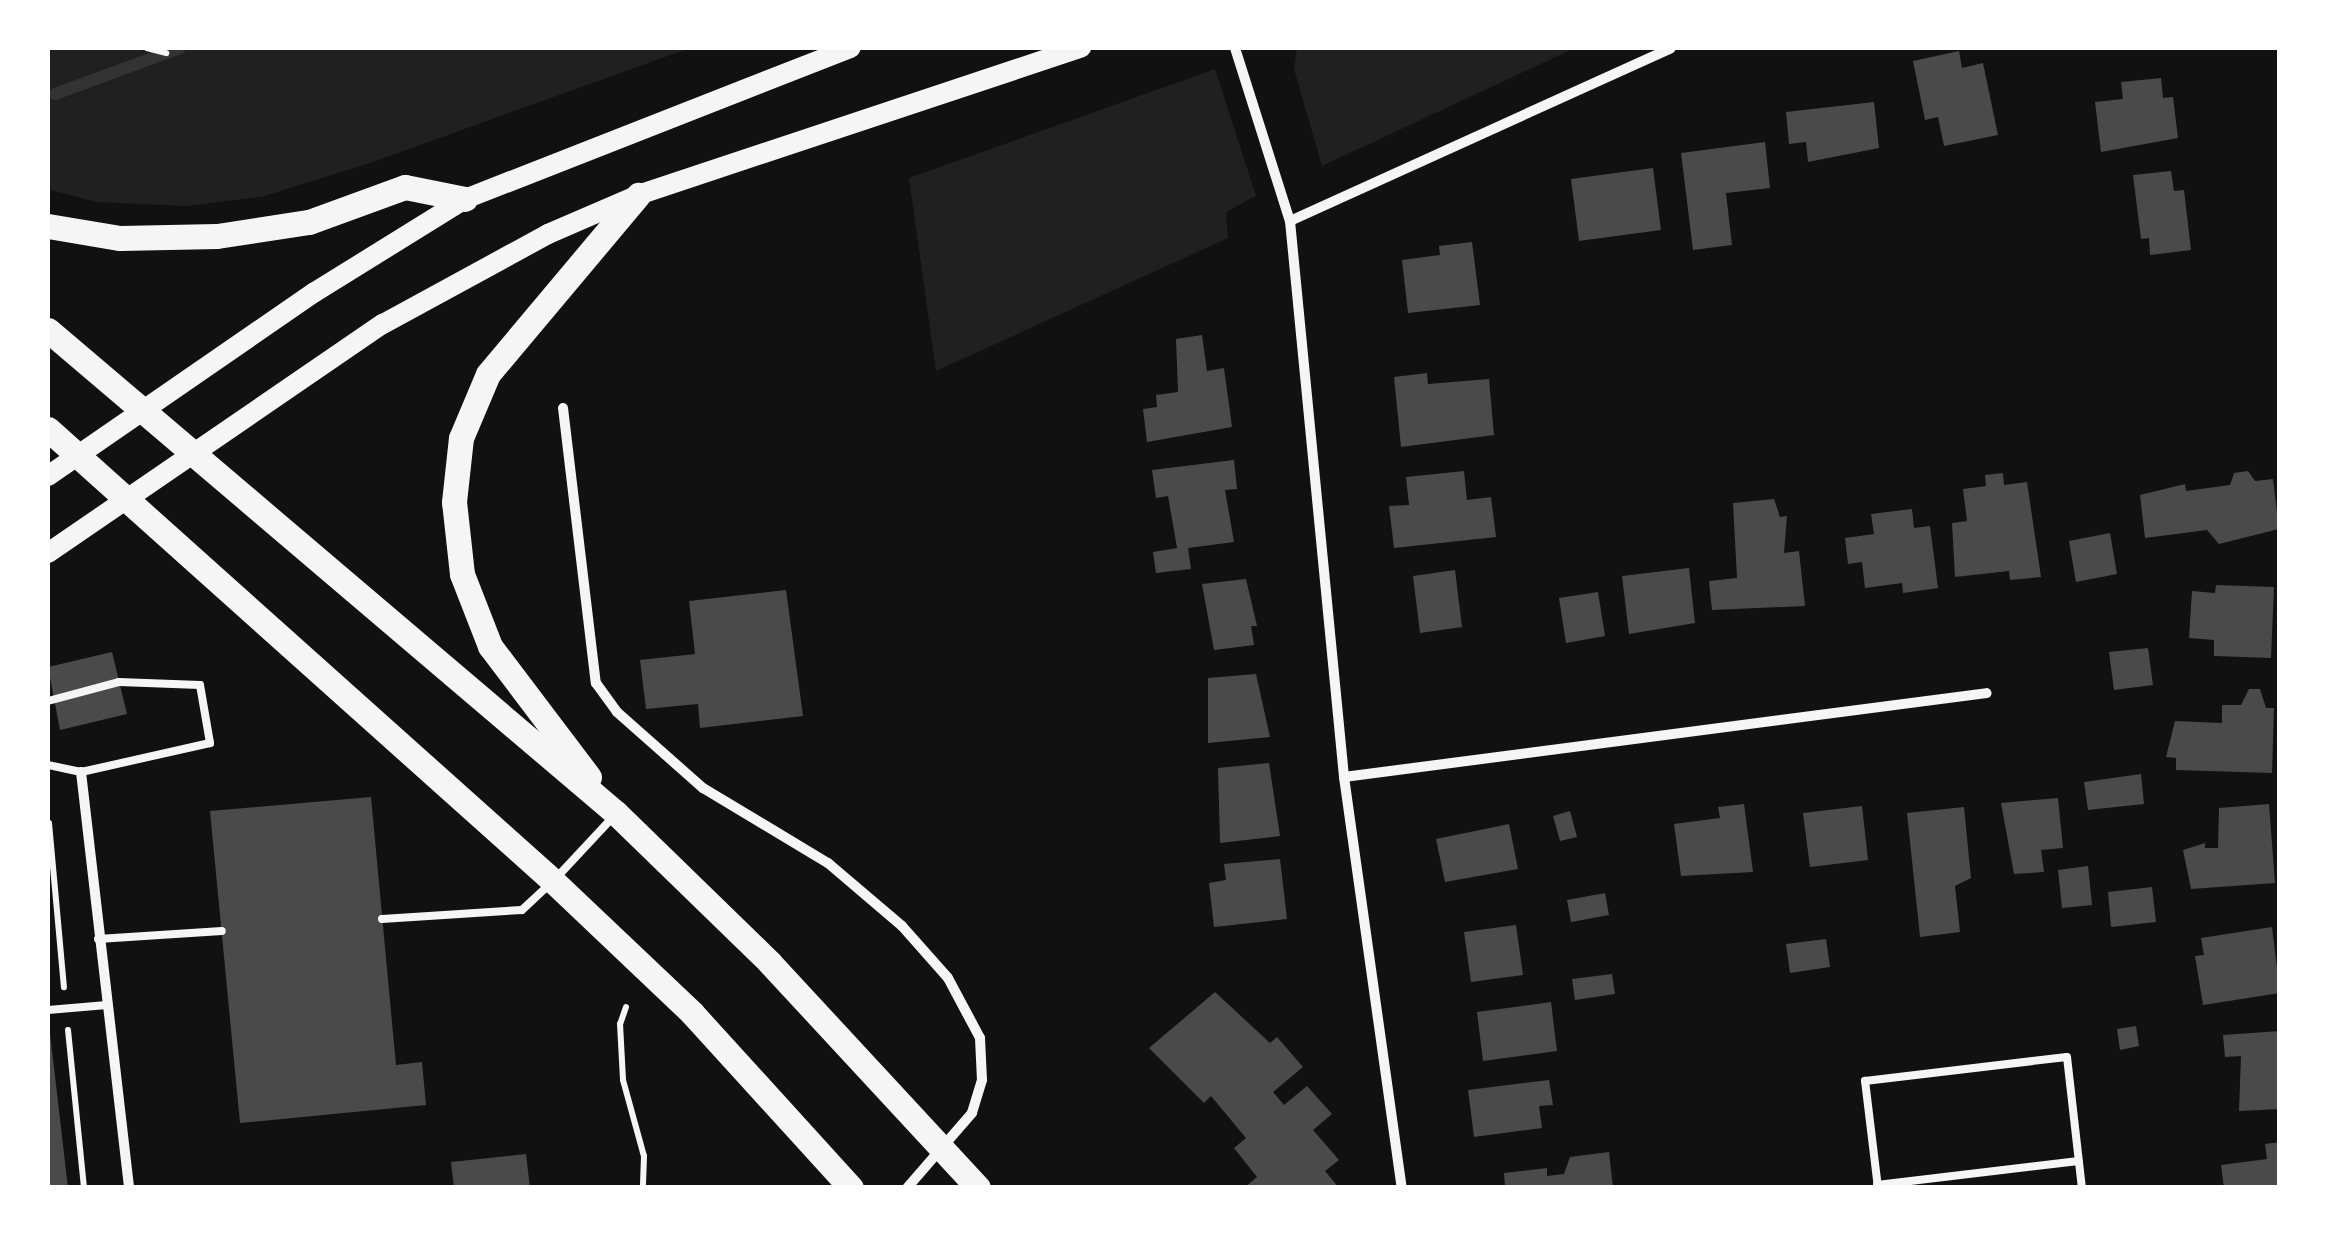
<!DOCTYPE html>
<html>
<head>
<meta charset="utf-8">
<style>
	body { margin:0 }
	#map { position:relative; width:2327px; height:1235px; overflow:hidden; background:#111; font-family:"DM Sans",sans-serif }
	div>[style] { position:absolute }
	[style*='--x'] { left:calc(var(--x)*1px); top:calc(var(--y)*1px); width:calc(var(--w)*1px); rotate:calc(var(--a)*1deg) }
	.green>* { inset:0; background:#202020 }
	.stream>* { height:12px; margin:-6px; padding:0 6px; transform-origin:6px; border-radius:6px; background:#333 }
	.building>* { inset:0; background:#4a4a4a }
	.path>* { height:6px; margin:-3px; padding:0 3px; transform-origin:3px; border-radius:3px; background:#f5f5f5 }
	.service>* { height:8px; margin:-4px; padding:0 4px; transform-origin:4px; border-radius:4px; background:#f5f5f5 }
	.minor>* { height:10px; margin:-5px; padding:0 5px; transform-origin:5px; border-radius:5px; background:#f5f5f5 }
	.secondary>* { height:20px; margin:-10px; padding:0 10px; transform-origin:10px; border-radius:10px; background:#f5f5f5 }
	.primary>* { height:25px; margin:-12.5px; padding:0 12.5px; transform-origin:12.5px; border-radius:12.5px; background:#f5f5f5 }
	span { translate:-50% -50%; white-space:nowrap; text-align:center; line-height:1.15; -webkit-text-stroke:8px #fff; paint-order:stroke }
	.frame { position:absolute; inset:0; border:50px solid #fff; pointer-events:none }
</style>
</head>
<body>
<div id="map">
	<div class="green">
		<i style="clip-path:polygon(48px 48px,690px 48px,367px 164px,261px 197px,186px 206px,96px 202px,48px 189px)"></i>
		<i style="clip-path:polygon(1297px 48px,1575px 48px,1322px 166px,1294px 69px)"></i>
		<i style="clip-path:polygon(1215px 69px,1256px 196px,1226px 212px,1228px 238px,936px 371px,909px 178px)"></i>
	</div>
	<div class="stream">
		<i style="--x:55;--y:94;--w:133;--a:-20.2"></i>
	</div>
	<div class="building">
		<i style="clip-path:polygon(1959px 51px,1962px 68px,1983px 63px,1998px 135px,1944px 146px,1938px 117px,1925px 120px,1913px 61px)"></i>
		<i style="clip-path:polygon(2161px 78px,2163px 98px,2173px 97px,2178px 138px,2101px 152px,2095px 102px,2123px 99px,2121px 82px)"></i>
		<i style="clip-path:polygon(1874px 102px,1879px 148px,1808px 162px,1806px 142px,1789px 144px,1786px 112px)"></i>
		<i style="clip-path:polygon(1765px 142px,1770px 188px,1726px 193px,1732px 245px,1693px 250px,1681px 153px)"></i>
		<i style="clip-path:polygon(1653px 168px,1661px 230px,1579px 241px,1571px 179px)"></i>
		<i style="clip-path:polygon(2171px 171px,2174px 191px,2184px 190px,2191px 250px,2150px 255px,2149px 238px,2141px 239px,2133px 175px)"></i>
		<i style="clip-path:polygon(1472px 242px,1480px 305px,1408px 313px,1402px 260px,1440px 255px,1439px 246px)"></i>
		<i style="clip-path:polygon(1202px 335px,1207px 371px,1224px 368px,1232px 427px,1147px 442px,1143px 409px,1157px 407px,1156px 395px,1178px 392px,1176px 339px)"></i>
		<i style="clip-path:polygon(1427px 373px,1428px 384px,1489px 379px,1494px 435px,1401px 447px,1394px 377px)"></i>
		<i style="clip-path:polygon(1234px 460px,1237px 489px,1225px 490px,1234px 542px,1188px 548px,1191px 569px,1156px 573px,1153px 552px,1177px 548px,1168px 496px,1156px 498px,1152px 470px)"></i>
		<i style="clip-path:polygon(1464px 471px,1467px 500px,1491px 497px,1496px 537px,1394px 548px,1389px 506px,1409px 505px,1406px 477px)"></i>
		<i style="clip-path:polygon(2248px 471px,2255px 481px,2273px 479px,2279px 529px,2219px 544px,2207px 530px,2145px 538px,2140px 495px,2185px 484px,2186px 491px,2230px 485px,2234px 473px)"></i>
		<i style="clip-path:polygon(2003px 473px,2004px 485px,2027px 482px,2041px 577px,2010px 580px,2009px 571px,1955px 577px,1952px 523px,1967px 521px,1963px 489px,1986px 486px,1985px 475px)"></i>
		<i style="clip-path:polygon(1774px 499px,1780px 517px,1787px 516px,1784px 553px,1799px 551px,1805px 606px,1712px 610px,1709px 581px,1737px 578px,1733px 503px)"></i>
		<i style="clip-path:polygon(1912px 509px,1914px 528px,1930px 526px,1938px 588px,1903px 593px,1902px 583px,1865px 588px,1862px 562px,1848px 564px,1845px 538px,1874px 534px,1871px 514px)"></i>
		<i style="clip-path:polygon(2110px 533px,2117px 574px,2076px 582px,2069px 541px)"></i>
		<i style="clip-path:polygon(1689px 568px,1695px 623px,1629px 634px,1622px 576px)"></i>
		<i style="clip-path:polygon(1455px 570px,1462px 627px,1420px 633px,1413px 576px)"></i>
		<i style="clip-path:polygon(1246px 579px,1257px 626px,1251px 626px,1254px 645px,1214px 650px,1202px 584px)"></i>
		<i style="clip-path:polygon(2216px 585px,2274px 587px,2271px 658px,2214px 656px,2214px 640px,2189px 638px,2192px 591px,2215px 593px)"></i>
		<i style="clip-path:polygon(786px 590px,803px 716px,700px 728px,698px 704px,646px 709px,640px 660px,695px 654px,689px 601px)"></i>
		<i style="clip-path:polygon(1598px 592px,1605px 636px,1566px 643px,1559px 598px)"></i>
		<i style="clip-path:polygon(2148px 648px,2153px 685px,2114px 690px,2109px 652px)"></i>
		<i style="clip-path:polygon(112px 652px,127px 714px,60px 730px,48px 667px)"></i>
		<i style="clip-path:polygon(1256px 674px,1270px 737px,1208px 743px,1208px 678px)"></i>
		<i style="clip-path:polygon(2249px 689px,2260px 689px,2266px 708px,2274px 708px,2272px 773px,2176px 770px,2176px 758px,2166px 757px,2175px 721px,2222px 723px,2222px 705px,2241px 705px)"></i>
		<i style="clip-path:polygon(1269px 763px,1280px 836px,1220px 843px,1218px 768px)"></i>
		<i style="clip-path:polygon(2141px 774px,2144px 804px,2088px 810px,2084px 782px)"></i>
		<i style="clip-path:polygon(371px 797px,396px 1065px,422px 1062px,426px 1105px,240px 1123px,210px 811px)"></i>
		<i style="clip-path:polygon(2058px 798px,2063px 848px,2041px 850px,2044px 872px,2014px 874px,2001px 803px)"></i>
		<i style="clip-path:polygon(1744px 804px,1753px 872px,1681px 876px,1674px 824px,1720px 818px,1718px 807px)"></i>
		<i style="clip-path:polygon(2269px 804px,2275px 883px,2191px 889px,2183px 850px,2205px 843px,2205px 848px,2218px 848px,2219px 808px)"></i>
		<i style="clip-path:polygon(1862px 806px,1868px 860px,1810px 867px,1803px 813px)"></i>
		<i style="clip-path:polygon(1964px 807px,1971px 878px,1955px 886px,1960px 932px,1920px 937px,1907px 813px)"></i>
		<i style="clip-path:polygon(1570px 811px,1577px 837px,1560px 841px,1553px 816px)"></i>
		<i style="clip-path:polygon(1509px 824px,1518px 869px,1445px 882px,1436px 839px)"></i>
		<i style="clip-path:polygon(1280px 859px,1287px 919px,1214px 927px,1209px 883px,1226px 880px,1224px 864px)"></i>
		<i style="clip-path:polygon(2088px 866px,2092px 905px,2062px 908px,2058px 870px)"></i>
		<i style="clip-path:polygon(2152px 887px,2156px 922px,2111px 927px,2108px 892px)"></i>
		<i style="clip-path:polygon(1605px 893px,1609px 915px,1571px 922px,1567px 900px)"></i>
		<i style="clip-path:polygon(1516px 925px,1523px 975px,1471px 982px,1464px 932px)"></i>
		<i style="clip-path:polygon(2272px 927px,2280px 993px,2203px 1005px,2195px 956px,2204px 955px,2201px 938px)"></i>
		<i style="clip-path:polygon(1826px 939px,1830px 967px,1790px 973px,1786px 944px)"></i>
		<i style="clip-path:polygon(1612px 974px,1615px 994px,1575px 1000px,1572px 979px)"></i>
		<i style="clip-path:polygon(1215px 992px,1270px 1043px,1277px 1037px,1303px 1067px,1273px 1092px,1284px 1105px,1307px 1086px,1332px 1114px,1313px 1130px,1339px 1160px,1325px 1171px,1339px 1188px,1244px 1188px,1257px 1177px,1234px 1148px,1246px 1138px,1211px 1096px,1204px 1103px,1149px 1048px)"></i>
		<i style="clip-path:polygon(1551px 1002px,1557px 1051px,1483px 1061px,1477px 1012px)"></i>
		<i style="clip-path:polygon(2136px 1026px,2139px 1046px,2120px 1050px,2117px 1029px)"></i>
		<i style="clip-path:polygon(2280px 1031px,2280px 1109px,2239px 1111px,2241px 1056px,2225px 1057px,2223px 1035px)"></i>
		<i style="clip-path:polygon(48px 1033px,50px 1033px,68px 1188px,48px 1188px)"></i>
		<i style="clip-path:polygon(1549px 1080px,1553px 1105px,1539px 1106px,1542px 1128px,1474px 1137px,1468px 1090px)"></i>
		<i style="clip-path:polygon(2280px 1142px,2280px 1188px,2224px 1188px,2221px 1165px,2267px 1159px,2265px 1144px)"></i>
		<i style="clip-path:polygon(1609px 1152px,1613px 1188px,1505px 1188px,1504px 1173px,1547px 1168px,1547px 1176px,1564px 1174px,1570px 1157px)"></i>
		<i style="clip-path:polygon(526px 1154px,530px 1188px,454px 1188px,451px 1162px)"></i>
	</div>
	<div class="path">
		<i style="--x:147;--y:48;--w:20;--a:15"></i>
		<i style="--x:49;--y:823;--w:165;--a:84.8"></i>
		<i style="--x:626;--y:1007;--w:18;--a:109"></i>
		<i style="--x:620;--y:1024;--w:56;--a:86.9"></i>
		<i style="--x:623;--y:1080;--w:79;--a:74.6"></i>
		<i style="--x:644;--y:1156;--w:32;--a:92"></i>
		<i style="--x:68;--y:1030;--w:159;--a:84.2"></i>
	</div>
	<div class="service">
		<i style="--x:48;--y:701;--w:73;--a:-15"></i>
		<i style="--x:119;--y:682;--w:81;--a:2.1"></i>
		<i style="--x:200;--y:685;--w:59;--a:80.2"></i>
		<i style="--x:210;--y:743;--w:132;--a:167.3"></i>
		<i style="--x:81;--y:772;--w:34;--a:-168"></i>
		<i style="--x:558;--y:876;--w:81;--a:-47"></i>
		<i style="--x:382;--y:919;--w:140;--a:-3.7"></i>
		<i style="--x:522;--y:910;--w:35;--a:-43"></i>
		<i style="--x:98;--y:939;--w:124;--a:-3.7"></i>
		<i style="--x:48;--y:1010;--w:59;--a:-4.8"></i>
		<i style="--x:1877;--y:1185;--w:203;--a:-6.8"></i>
		<i style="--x:1878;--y:1188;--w:108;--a:-96.9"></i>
		<i style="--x:1865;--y:1081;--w:203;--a:-6.8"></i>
		<i style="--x:2067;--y:1057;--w:132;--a:83.5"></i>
	</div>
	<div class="minor">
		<i style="--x:1235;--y:48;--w:182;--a:72.4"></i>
		<i style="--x:1290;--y:221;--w:559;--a:84.45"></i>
		<i style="--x:1344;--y:777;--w:415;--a:82"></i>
		<i style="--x:1290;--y:221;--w:418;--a:-24.4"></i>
		<i style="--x:563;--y:408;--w:277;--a:83.2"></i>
		<i style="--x:596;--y:683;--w:36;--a:54"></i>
		<i style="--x:617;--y:712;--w:115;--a:41.5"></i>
		<i style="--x:703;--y:788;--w:146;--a:31"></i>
		<i style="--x:828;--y:863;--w:97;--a:40.4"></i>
		<i style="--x:902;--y:926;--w:69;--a:48.5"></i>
		<i style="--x:948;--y:978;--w:68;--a:61.9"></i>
		<i style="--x:980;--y:1038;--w:42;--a:87.3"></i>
		<i style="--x:982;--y:1080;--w:34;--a:107"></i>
		<i style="--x:972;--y:1113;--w:99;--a:130.9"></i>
		<i style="--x:81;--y:772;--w:419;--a:83.4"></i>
		<i style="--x:1344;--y:777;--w:648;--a:-7.44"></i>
	</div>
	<div class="secondary">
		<i style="--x:48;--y:476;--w:324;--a:-34.6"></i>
		<i style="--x:315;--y:292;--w:176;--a:-31.8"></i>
		<i style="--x:465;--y:199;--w:414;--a:-21.4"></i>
		<i style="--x:48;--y:553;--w:406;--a:-34.4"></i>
		<i style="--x:383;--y:324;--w:188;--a:-28.6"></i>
		<i style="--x:548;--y:234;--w:98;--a:-23.4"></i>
		<i style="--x:638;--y:195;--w:467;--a:-18.4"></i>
	</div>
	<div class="primary">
		<i style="--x:48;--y:226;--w:73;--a:9.5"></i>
		<i style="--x:120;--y:238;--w:97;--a:-1.2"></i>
		<i style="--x:217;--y:236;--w:93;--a:-8.7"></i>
		<i style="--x:309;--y:222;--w:102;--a:-20"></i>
		<i style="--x:405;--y:187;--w:61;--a:11.3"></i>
		<i style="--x:48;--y:330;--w:746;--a:40.38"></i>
		<i style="--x:616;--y:813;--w:215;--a:44.2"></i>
		<i style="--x:770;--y:963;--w:306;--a:47.2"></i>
		<i style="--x:48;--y:429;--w:678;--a:41.83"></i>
		<i style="--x:553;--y:881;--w:192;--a:43.5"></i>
		<i style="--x:692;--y:1013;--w:236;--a:47.7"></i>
		<i style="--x:589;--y:777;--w:164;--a:-127.1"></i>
		<i style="--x:490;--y:646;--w:77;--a:-111.3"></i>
		<i style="--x:462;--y:574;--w:72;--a:-96.3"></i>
		<i style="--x:454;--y:502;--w:64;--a:-83.8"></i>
		<i style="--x:461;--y:438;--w:69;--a:-67.1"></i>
		<i style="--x:488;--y:374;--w:234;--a:-50"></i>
	</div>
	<div class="frame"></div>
</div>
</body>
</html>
